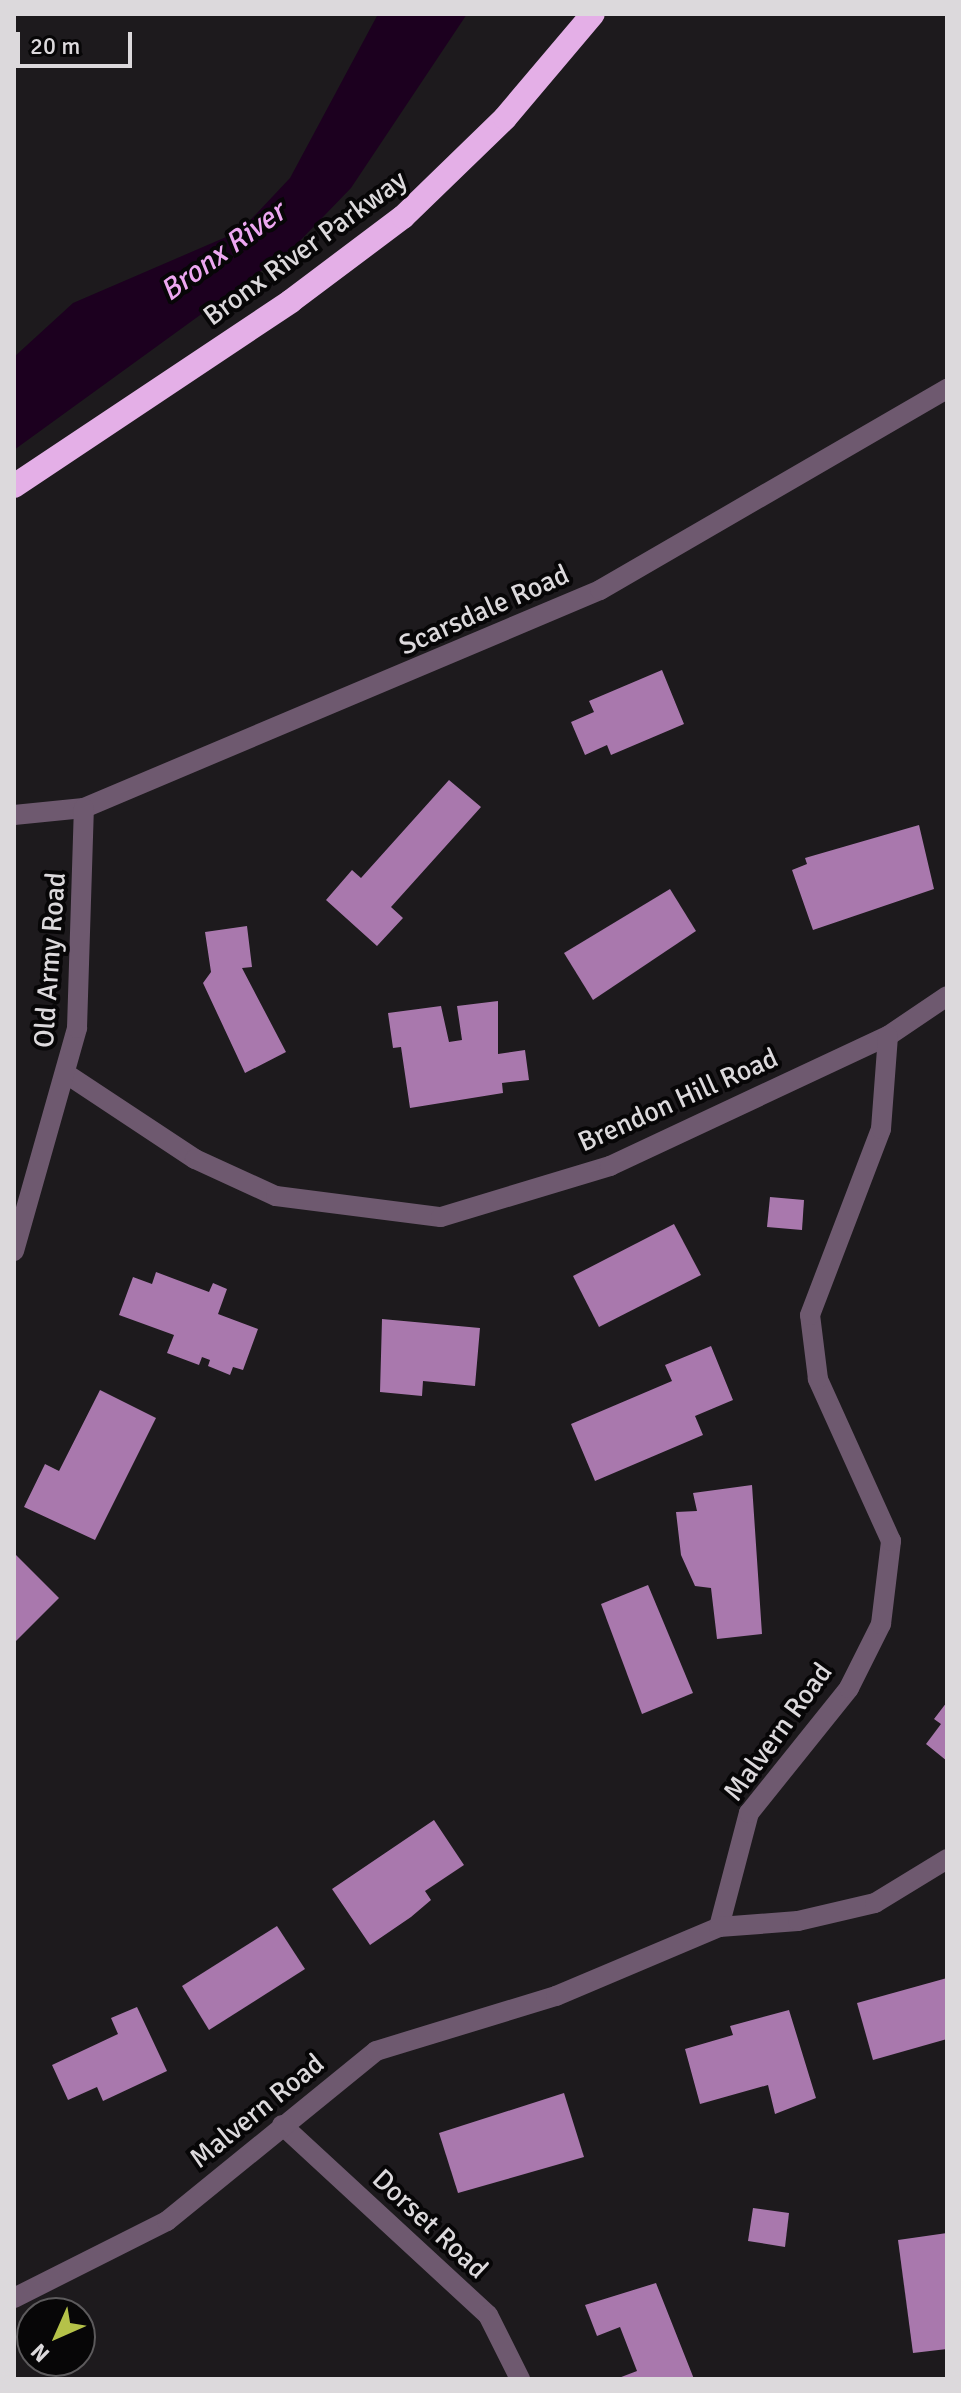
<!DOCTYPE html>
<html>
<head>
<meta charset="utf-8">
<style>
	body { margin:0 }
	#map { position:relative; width:961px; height:2393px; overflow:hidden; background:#1d1a1d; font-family:Signika,sans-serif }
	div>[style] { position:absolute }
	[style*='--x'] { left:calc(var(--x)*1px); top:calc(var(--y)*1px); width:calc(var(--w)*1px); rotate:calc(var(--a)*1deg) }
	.water>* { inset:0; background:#1c001f }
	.building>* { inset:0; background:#a978ad }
	.minor>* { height:20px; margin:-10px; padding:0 10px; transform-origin:10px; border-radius:10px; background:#6e596f }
	.highway>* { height:24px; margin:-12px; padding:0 12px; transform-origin:12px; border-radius:12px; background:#e4afe7 }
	span { translate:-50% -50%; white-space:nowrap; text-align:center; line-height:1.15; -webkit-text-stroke:8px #070607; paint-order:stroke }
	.street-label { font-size:28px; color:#dcd9dc }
	.water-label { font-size:30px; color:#eda7f1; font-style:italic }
	.frame { position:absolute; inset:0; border:16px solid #dcd9dc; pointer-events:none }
	.north { position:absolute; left:16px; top:2297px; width:80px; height:80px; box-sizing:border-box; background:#070607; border:2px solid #5c5a5c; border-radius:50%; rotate:225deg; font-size:22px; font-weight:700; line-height:32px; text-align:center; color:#dcd9dc }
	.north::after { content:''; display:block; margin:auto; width:28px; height:36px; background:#b5c249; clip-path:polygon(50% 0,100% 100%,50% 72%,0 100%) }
	.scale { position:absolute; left:16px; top:32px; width:116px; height:36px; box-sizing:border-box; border:4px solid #dcd9dc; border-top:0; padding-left:10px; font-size:24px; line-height:28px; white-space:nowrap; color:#dcd9dc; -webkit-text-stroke:6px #070607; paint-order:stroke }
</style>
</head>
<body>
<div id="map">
	<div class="water">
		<i style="clip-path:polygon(378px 14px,467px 14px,351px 188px,294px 247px,14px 450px,14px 357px,73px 303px,240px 231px,290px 178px)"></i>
	</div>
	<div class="building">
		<i style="clip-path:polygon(662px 670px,684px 724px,611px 755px,607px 745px,585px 755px,571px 722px,594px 712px,589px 701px)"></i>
		<i style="clip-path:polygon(449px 780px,481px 807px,391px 907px,403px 918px,377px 946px,326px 900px,352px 870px,361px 878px)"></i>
		<i style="clip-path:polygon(919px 825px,934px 889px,813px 930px,792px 870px,807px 864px,805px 858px)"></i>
		<i style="clip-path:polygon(670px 889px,696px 931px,593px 1000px,564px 953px)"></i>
		<i style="clip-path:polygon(247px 926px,252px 967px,242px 968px,286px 1052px,245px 1073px,203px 983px,211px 972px,205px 932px)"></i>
		<i style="clip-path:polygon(498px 1001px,498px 1054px,525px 1050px,529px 1080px,502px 1083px,503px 1093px,410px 1108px,401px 1047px,393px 1048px,388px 1013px,441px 1006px,449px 1042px,462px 1040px,457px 1006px)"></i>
		<i style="clip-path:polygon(770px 1197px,804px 1200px,802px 1230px,767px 1227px)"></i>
		<i style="clip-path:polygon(674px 1224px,701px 1275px,599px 1327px,573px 1276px)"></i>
		<i style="clip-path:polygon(156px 1272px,209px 1292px,213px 1283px,227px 1289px,218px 1314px,258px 1329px,243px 1370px,233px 1367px,230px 1375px,208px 1366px,210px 1360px,202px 1357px,199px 1365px,167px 1353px,174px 1335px,119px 1315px,133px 1277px,152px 1284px)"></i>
		<i style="clip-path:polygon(382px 1319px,480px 1328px,475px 1386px,423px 1381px,422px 1396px,380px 1392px)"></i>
		<i style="clip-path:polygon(711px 1346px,733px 1400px,695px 1416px,703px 1435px,595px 1481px,571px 1424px,672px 1381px,665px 1365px)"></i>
		<i style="clip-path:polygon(100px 1390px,156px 1418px,95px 1540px,24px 1507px,45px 1464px,59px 1471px)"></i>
		<i style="clip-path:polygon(752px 1485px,762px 1634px,717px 1639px,711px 1588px,695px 1586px,681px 1555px,676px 1512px,697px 1511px,693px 1493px)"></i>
		<i style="clip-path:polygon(14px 1553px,59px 1598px,14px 1643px)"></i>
		<i style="clip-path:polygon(648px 1585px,693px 1693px,642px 1714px,601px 1604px)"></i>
		<i style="clip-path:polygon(947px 1702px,947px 1761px,926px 1744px,941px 1724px,934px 1719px)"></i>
		<i style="clip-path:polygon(434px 1820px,464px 1865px,425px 1891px,431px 1900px,411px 1917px,370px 1945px,332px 1889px)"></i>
		<i style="clip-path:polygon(277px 1926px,305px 1969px,209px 2030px,182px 1986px)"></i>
		<i style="clip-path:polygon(947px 1978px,947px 2039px,873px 2060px,857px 2003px)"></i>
		<i style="clip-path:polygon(137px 2007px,167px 2071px,103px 2101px,97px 2087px,68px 2100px,52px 2065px,118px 2034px,111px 2018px)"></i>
		<i style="clip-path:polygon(789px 2010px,816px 2098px,775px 2114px,768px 2085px,700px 2104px,685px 2049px,733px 2035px,730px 2026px)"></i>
		<i style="clip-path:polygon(564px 2093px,584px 2157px,458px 2193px,439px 2133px)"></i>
		<i style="clip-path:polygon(753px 2208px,789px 2213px,785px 2247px,748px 2241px)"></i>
		<i style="clip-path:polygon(947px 2233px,947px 2349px,913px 2353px,898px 2240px)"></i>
		<i style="clip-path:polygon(656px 2283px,694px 2379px,616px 2379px,637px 2371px,620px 2327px,597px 2336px,585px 2305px)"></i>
	</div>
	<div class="minor">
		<i style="--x:14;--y:815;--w:70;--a:-5.7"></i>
		<i style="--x:84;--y:808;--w:560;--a:-22.9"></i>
		<i style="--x:600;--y:590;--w:401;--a:-30.1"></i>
		<i style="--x:68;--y:1075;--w:152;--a:33.5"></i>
		<i style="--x:195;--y:1159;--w:89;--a:24.6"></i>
		<i style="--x:276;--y:1196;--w:166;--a:7.3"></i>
		<i style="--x:441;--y:1217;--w:177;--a:-16.8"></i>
		<i style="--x:610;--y:1166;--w:307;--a:-25.1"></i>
		<i style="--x:888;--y:1036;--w:71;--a:-34.1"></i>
		<i style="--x:14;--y:1251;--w:232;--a:-74.2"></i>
		<i style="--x:77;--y:1028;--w:220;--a:-88.2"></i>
		<i style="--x:719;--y:1927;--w:118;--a:-75.3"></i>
		<i style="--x:749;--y:1813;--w:160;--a:-51.3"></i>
		<i style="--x:849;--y:1688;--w:72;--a:-63.4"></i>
		<i style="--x:881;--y:1624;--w:84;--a:-83.1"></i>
		<i style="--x:891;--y:1541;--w:178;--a:-114.3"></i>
		<i style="--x:818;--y:1379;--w:64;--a:-97.1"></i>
		<i style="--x:810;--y:1315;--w:199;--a:-69.1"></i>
		<i style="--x:881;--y:1129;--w:93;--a:-85.7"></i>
		<i style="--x:282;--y:2125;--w:280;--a:42.7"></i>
		<i style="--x:488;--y:2315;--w:72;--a:63.4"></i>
		<i style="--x:14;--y:2298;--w:171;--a:-26.7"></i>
		<i style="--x:167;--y:2221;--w:269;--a:-39.1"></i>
		<i style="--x:376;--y:2051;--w:188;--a:-17"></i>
		<i style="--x:556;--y:1996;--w:177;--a:-22.9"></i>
		<i style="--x:719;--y:1927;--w:79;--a:-4.3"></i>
		<i style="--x:798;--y:1921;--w:79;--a:-13.2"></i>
		<i style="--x:875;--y:1903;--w:84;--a:-31.4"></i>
	</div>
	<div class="highway">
		<i style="--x:14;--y:486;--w:333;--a:-33.7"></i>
		<i style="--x:291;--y:301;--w:140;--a:-36.9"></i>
		<i style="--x:403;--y:217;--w:142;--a:-44.1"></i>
		<i style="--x:505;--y:118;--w:136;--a:-49.8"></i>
	</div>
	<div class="street-label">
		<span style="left:305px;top:248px;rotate:-36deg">Bronx River Parkway</span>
		<span style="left:484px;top:610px;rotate:-24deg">Scarsdale Road</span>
		<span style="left:50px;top:960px;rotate:-86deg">Old Army Road</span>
		<span style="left:678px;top:1100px;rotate:-24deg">Brendon Hill Road</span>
		<span style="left:778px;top:1732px;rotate:-54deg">Malvern Road</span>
		<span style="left:257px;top:2111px;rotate:-39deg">Malvern Road</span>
		<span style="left:430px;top:2224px;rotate:43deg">Dorset Road</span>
	</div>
	<div class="water-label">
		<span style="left:223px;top:252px;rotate:-36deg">Bronx River</span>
	</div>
	<div class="frame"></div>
	<div class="north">N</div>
	<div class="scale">20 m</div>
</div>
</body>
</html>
